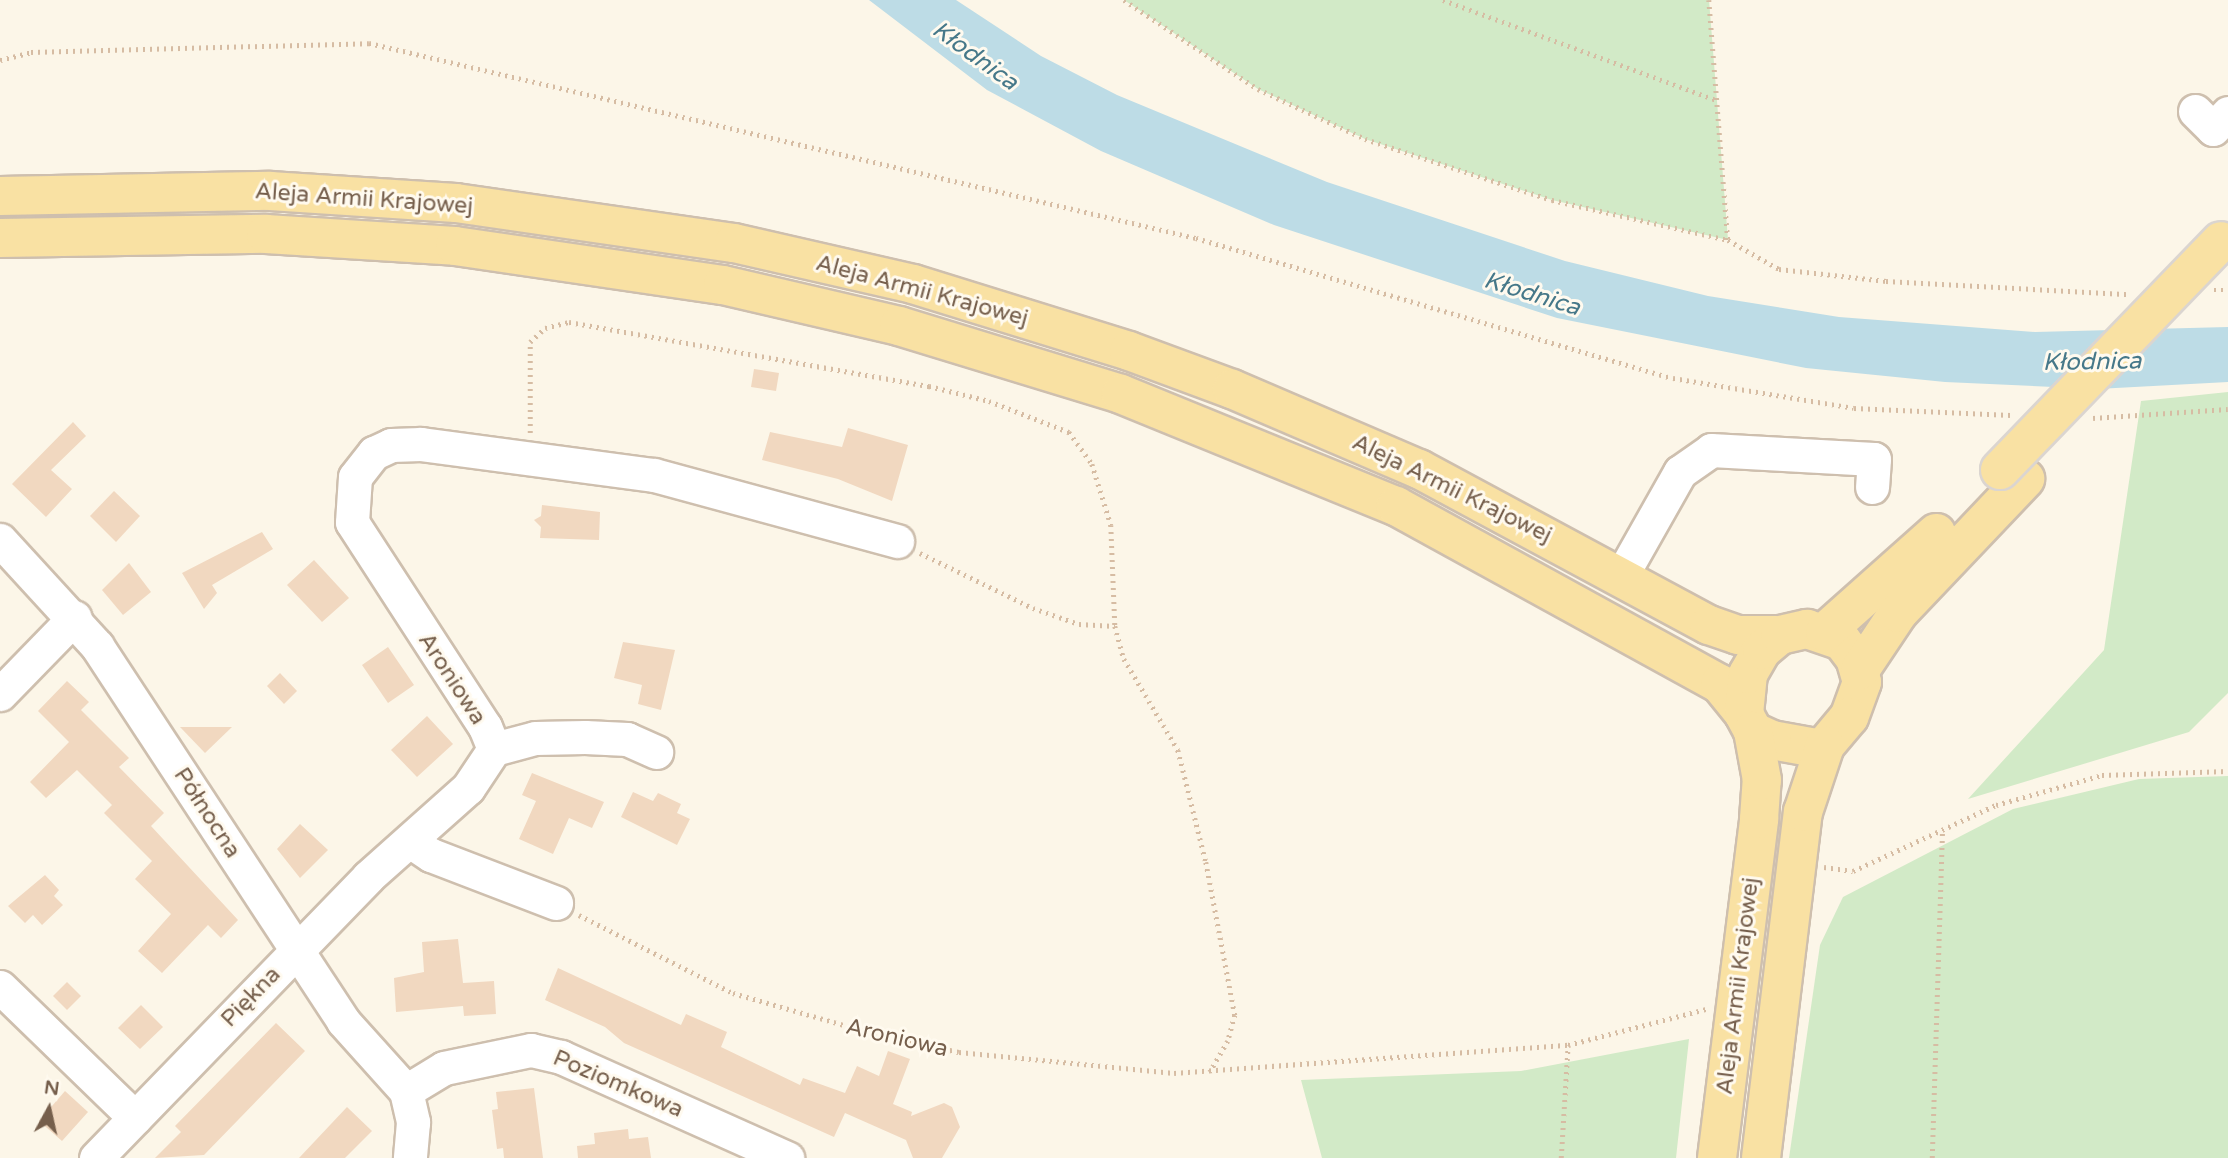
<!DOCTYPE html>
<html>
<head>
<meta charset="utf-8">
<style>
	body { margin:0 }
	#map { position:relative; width:2228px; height:1158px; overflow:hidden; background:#fcf6e8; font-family:"Varela Round",sans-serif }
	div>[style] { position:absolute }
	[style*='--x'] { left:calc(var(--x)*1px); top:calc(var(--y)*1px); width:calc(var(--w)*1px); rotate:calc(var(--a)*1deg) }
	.green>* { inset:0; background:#d2eac7 }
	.water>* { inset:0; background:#bddce6 }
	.building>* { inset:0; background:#f1d8c0 }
	.path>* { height:4.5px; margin-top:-2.25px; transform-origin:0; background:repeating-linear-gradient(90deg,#d6bca3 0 2px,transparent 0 7px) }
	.roads { filter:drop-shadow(2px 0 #cebfae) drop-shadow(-2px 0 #cebfae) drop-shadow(0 2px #cebfae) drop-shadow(0 -2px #cebfae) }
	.minor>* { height:33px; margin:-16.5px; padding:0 16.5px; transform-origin:16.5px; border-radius:16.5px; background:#fff }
	.major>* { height:38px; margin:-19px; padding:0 19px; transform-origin:19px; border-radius:19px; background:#f9e1a3 }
	.bridges { filter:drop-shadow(2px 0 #dbd5d0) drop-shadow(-2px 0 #dbd5d0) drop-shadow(0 2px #dbd5d0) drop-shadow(0 -2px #dbd5d0) }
	.major-bridge>* { height:38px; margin:-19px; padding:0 19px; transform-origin:19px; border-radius:19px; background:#f9e1a3 }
	span { translate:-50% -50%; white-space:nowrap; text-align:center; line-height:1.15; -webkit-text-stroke:6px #fffaef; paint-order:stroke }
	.street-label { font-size:23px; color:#765f4c }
	.water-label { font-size:24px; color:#467889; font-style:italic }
	.north { position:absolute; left:14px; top:1074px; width:70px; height:70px; -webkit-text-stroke:5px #fffaef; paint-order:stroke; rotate:8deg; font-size:19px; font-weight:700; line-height:28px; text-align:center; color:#765f4c }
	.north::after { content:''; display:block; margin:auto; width:24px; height:32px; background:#765f4c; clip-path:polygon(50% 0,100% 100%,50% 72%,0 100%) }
</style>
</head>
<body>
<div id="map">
	<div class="green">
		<i style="clip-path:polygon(1124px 0,1709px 0,1728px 240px,1552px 200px,1365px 139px,1258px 89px)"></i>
		<i style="clip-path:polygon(2228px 392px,2228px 693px,2189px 732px,1968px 799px,2104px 650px,2141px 401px)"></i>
		<i style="clip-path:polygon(2228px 776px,2228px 1158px,1789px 1158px,1820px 945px,1843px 897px,2013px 809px,2139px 779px)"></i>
		<i style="clip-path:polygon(1689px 1039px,1676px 1158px,1322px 1158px,1301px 1080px,1521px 1071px)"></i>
	</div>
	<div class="water">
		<i style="clip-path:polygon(869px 0,956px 0,1041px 56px,1117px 95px,1327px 182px,1565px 261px,1708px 296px,1839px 317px,2035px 332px,2228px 327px,2228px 382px,2097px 389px,1945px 382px,1806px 368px,1557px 318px,1274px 225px,1101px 151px,987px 90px)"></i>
	</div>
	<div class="building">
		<i style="clip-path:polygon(754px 369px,779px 373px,776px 391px,751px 387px)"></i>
		<i style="clip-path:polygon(73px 422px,86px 436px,51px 470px,72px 489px,46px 517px,12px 484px)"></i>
		<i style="clip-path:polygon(848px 428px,908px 445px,892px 501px,838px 479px,762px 460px,770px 432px,842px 447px)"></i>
		<i style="clip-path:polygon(114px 491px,140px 516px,116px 542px,90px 516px)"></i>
		<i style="clip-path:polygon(542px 505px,600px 512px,599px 540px,540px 538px,541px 527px,534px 520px,541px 516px)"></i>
		<i style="clip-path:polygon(262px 532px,273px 549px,212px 585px,217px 593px,204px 609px,182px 573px)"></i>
		<i style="clip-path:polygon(314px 560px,349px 598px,322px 622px,287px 585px)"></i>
		<i style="clip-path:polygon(129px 563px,151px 592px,123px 615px,102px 590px)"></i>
		<i style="clip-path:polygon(623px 642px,675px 650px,661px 710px,638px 704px,642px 685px,614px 678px)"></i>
		<i style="clip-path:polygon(388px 647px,414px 685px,388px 703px,362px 665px)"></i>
		<i style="clip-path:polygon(280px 673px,297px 691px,284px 704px,267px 686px)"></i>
		<i style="clip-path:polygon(67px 681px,89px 702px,81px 710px,129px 758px,119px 767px,164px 813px,151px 826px,238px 920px,221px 938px,208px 925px,162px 973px,138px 951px,171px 914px,135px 879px,152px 861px,104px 813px,112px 805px,77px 770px,46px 798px,30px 782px,69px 742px,38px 711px)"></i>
		<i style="clip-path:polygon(427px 716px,453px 744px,417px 777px,391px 750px)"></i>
		<i style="clip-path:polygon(180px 727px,232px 727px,205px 753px)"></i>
		<i style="clip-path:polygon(532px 773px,604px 802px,592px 828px,569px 818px,553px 854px,519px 839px,536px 801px,522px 795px)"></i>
		<i style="clip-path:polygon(633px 792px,653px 801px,658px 793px,681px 804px,677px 813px,690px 819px,677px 845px,621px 817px)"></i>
		<i style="clip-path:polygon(300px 824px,328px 850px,300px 878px,277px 849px)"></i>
		<i style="clip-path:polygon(45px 875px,59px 890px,54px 896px,63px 905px,42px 925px,33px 915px,25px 923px,8px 906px)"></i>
		<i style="clip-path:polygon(458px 939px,463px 983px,494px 981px,496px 1014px,464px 1016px,463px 1006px,396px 1012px,394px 978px,424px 972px,422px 942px)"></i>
		<i style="clip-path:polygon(558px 968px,681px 1025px,686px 1014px,727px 1032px,721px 1047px,800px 1085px,803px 1078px,845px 1093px,857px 1066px,879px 1076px,888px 1051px,910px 1059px,893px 1104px,912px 1112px,911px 1116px,944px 1103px,952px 1107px,960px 1127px,942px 1158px,913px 1158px,906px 1140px,845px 1113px,834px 1137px,624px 1043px,605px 1027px,545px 1000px)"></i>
		<i style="clip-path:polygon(67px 982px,81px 996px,67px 1010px,53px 996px)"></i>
		<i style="clip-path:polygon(141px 1005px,163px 1027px,140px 1049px,118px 1028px)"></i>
		<i style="clip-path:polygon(276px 1023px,305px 1051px,204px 1155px,155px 1158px,181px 1132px,175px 1126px)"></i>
		<i style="clip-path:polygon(534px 1088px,543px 1158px,504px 1158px,503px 1148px,497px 1149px,492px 1110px,498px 1109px,496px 1092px)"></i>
		<i style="clip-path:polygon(65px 1091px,88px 1112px,62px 1141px,39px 1121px)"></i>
		<i style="clip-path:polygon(347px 1107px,372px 1131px,345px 1158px,299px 1158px)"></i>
		<i style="clip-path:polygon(628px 1129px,629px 1139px,648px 1137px,651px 1158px,578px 1158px,577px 1146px,595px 1144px,594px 1133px)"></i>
	</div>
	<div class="path">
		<i style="--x:1124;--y:0;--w:161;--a:33.6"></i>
		<i style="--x:1258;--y:89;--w:118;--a:25"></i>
		<i style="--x:1365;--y:139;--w:197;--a:18.1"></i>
		<i style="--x:1552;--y:200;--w:180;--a:12.8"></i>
		<i style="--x:1728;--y:240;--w:59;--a:29.6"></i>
		<i style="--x:1779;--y:269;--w:108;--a:6.4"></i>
		<i style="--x:1886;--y:281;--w:243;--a:3.1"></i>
		<i style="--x:1443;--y:0;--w:291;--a:20.1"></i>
		<i style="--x:1709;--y:0;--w:241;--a:85.5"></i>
		<i style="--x:0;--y:60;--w:32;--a:-14"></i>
		<i style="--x:31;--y:52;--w:338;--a:-1.5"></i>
		<i style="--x:369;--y:43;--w:850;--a:13.27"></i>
		<i style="--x:1196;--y:238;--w:497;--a:16.4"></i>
		<i style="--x:1673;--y:378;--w:183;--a:9.4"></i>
		<i style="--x:1854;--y:408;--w:157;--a:2.6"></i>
		<i style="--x:2214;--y:290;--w:14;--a:0"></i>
		<i style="--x:2093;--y:418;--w:135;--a:-3.8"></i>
		<i style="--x:530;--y:433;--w:91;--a:-90"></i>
		<i style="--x:530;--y:342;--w:21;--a:-43"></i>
		<i style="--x:545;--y:328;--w:25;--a:-14"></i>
		<i style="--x:569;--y:322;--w:366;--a:10.1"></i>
		<i style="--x:929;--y:386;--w:62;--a:14"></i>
		<i style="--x:989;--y:401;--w:86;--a:21.2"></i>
		<i style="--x:1069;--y:432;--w:39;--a:54"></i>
		<i style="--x:1092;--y:464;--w:64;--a:72.7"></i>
		<i style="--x:1111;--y:525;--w:101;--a:87.7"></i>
		<i style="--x:1115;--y:626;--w:34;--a:75"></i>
		<i style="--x:1124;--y:659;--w:106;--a:59.3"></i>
		<i style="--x:1178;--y:750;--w:115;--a:76"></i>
		<i style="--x:1206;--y:862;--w:156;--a:79.3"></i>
		<i style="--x:1235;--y:1015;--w:27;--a:105"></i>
		<i style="--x:1228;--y:1041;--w:36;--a:120"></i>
		<i style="--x:920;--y:553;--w:126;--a:26"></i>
		<i style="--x:1033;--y:608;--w:49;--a:19.2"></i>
		<i style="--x:1079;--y:624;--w:36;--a:3"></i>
		<i style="--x:1824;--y:867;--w:29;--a:8"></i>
		<i style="--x:1853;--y:871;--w:157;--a:-24.8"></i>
		<i style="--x:1996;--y:805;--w:110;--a:-15.8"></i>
		<i style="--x:2102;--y:775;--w:126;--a:-1.8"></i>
		<i style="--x:579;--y:915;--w:173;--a:26.9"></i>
		<i style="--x:733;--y:993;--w:141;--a:16.1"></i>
		<i style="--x:868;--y:1032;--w:93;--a:12.4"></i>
		<i style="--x:959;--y:1052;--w:216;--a:5.6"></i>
		<i style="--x:1174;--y:1073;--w:395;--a:-4.1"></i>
		<i style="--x:1568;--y:1045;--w:143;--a:-14.6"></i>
		<i style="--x:1561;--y:1158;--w:113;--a:-86.5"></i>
		<i style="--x:1932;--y:1158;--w:327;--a:-88.2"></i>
	</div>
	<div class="roads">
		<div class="minor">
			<i style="--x:2195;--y:111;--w:25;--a:45"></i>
			<i style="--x:2213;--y:129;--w:22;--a:-47"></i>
			<i style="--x:0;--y:540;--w:144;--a:47.5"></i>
			<i style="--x:97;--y:646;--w:448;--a:56.7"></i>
			<i style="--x:343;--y:1021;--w:94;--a:48"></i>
			<i style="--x:1620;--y:578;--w:122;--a:-60.5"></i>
			<i style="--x:1680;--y:472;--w:38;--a:-35"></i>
			<i style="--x:1711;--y:450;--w:163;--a:3.2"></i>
			<i style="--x:1874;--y:459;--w:28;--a:94"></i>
			<i style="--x:0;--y:694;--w:107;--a:-45.8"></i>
			<i style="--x:494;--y:749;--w:42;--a:-15"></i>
			<i style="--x:535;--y:738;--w:50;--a:-1.1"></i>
			<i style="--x:585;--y:737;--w:42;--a:2.7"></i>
			<i style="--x:627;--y:739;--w:32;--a:24"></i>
			<i style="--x:410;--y:841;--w:25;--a:34"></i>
			<i style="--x:431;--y:855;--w:134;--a:21"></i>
			<i style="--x:0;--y:987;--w:188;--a:44.1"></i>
			<i style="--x:406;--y:1091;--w:44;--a:-31.2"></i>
			<i style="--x:444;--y:1068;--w:89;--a:-11.7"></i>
			<i style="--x:531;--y:1050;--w:31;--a:13"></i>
			<i style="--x:561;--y:1057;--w:248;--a:24.1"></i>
			<i style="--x:406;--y:1091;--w:32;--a:77"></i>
			<i style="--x:413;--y:1122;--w:36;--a:95"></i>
			<i style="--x:96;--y:1158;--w:391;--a:-45.9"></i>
			<i style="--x:368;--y:877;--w:134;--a:-41.7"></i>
			<i style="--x:468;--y:788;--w:47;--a:-56.3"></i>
			<i style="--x:494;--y:749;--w:24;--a:-112"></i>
			<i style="--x:485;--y:727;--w:244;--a:-123"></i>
			<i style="--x:352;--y:522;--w:45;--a:-86.2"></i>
			<i style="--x:355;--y:477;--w:31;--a:-52"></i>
			<i style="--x:374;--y:453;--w:19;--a:-25"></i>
			<i style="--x:391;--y:445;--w:30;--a:-2"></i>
			<i style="--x:421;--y:444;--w:235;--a:7.6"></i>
			<i style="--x:654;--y:475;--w:252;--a:15.2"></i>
		</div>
		<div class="major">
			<i style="--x:0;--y:196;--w:270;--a:-1.1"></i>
			<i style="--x:270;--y:191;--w:186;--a:3.7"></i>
			<i style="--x:456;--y:203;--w:281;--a:8.2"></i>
			<i style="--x:734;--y:243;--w:184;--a:12.9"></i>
			<i style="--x:913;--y:284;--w:226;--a:17.2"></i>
			<i style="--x:1129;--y:351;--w:110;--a:20.3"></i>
			<i style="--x:1232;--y:389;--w:203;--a:23.2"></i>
			<i style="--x:1419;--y:469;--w:329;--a:28.3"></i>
			<i style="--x:1709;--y:625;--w:31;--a:19"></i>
			<i style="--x:1738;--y:635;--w:42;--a:0"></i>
			<i style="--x:0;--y:238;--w:266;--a:-0.9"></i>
			<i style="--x:266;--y:234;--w:189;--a:3.6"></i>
			<i style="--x:455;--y:246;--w:271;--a:8.3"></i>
			<i style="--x:723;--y:285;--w:181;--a:13.1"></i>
			<i style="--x:899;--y:326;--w:232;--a:17"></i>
			<i style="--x:1121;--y:394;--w:297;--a:22.2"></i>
			<i style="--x:1396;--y:506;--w:370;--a:28.8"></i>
			<i style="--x:1720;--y:684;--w:38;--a:51"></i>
			<i style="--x:1807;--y:629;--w:37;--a:19"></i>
			<i style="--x:1842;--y:641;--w:21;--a:53"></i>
			<i style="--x:1855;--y:658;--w:25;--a:74"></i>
			<i style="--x:1862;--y:682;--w:37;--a:110"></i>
			<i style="--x:1849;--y:717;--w:38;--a:130"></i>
			<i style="--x:1825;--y:746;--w:9;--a:167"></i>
			<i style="--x:1816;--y:748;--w:45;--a:-169.7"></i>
			<i style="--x:1772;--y:740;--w:21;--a:-155"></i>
			<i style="--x:1753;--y:731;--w:19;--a:-118"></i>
			<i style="--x:1744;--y:714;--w:40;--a:-84.3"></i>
			<i style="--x:1748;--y:674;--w:28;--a:-60"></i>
			<i style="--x:1762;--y:650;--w:23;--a:-40"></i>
			<i style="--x:1780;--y:635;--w:28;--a:-13"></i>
			<i style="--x:1825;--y:632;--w:149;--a:-41.7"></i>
			<i style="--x:1860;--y:670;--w:69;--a:-56.3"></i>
			<i style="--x:1898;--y:613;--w:185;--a:-46.5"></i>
			<i style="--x:1717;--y:1158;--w:342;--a:-82.9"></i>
			<i style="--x:1759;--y:819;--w:39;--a:-86"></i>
			<i style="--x:1762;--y:780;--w:50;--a:-100.4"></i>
			<i style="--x:1761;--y:1158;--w:349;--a:-83.1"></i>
			<i style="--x:1803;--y:812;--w:70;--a:-71.6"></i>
		</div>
	</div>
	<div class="bridges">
		<div class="major-bridge">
			<i style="--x:2000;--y:470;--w:318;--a:-46"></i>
		</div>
	</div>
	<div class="street-label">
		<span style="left:364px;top:199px;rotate:4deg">Aleja Armii Krajowej</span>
		<span style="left:922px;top:291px;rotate:15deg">Aleja Armii Krajowej</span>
		<span style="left:1452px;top:489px;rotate:26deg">Aleja Armii Krajowej</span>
		<span style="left:452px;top:679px;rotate:57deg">Aroniowa</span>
		<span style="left:207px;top:813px;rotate:57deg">Północna</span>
		<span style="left:1738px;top:986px;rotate:-83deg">Aleja Armii Krajowej</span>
		<span style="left:251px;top:997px;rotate:-46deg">Piękna</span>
		<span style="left:897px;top:1038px;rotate:13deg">Aroniowa</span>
		<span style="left:618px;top:1084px;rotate:23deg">Poziomkowa</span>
	</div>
	<div class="water-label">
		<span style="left:975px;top:56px;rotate:36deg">Kłodnica</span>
		<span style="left:1532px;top:294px;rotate:17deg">Kłodnica</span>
		<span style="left:2092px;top:362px;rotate:-1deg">Kłodnica</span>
	</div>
	<div class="north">N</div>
</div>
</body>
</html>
